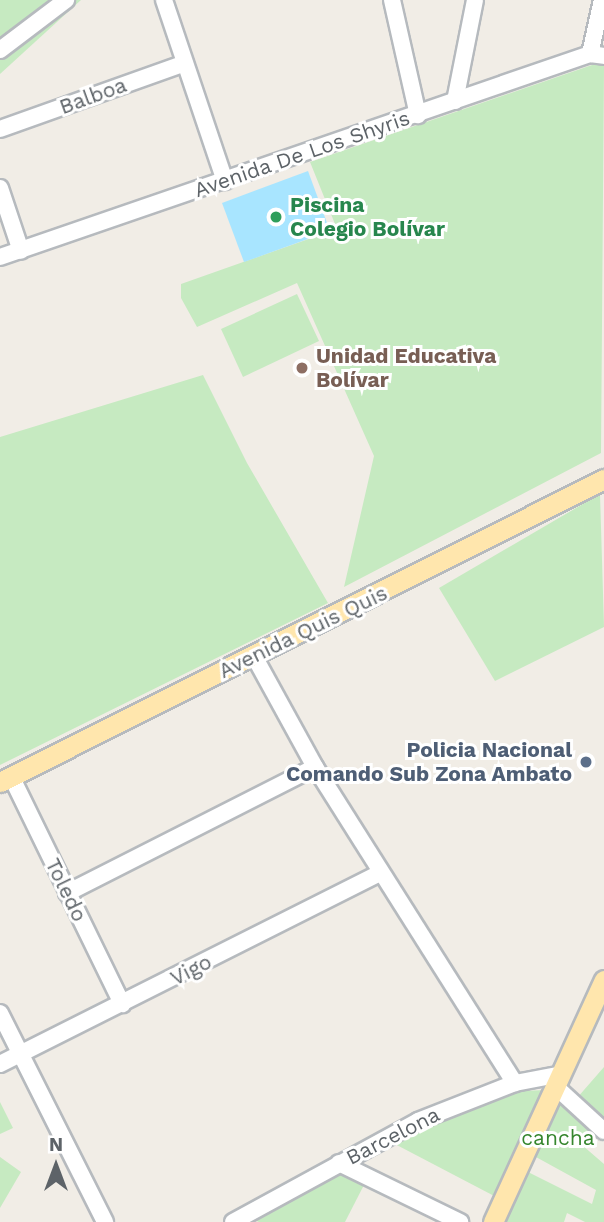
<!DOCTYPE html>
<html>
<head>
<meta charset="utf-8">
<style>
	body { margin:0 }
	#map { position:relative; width:604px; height:1222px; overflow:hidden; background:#f1ede6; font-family:"Work Sans",sans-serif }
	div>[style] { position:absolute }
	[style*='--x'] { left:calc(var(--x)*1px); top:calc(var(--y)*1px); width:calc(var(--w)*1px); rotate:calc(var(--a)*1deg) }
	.green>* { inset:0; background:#c6eac1 }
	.water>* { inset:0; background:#a8e5ff }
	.roads { filter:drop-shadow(2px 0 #b6babe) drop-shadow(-2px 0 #b6babe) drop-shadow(0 2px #b6babe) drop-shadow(0 -2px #b6babe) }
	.minor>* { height:16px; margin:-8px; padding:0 8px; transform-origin:8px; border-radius:8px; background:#fff }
	.major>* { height:19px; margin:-9.5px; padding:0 9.5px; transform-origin:9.5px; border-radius:9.5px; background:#ffe6ad }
	.dots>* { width:19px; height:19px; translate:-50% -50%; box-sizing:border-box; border:4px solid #fff; border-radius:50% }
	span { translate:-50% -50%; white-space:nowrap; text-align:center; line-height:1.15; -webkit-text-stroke:6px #fff; paint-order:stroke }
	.street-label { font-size:21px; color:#5d6368 }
	.leisure-label { font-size:21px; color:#27864d; font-weight:700 }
	.left { translate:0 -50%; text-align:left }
	.education-label { font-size:21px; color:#785e54; font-weight:700 }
	.service-label { font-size:21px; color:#4e5e75; font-weight:700 }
	.right { translate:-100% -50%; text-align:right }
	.park-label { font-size:21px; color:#36862e }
	.north { position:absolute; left:21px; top:1131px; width:70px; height:70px; -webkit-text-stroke:5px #fff; paint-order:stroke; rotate:0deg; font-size:19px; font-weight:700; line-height:28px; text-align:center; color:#5d6368 }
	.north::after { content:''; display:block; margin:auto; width:24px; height:32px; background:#5d6368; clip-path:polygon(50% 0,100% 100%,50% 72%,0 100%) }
</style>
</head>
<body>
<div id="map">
	<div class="green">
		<i style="clip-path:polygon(0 0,81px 0,0 74px)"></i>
		<i style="clip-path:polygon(595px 64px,604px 66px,601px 453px,344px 587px,374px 456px,297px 283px,197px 327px,181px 298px,181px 284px,337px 229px,310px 162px)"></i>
		<i style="clip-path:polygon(297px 294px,319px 341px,243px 377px,221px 329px)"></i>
		<i style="clip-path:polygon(203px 375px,247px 463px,328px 603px,0 765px,0 437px)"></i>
		<i style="clip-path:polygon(600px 494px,604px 627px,495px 681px,439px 588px)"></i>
		<i style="clip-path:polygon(604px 1067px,604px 1128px,598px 1122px,582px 1145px,604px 1164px,604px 1222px,585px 1222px,567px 1213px,564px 1222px,494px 1222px,518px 1167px,592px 1204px,596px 1190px,525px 1151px,556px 1087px,577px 1098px)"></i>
		<i style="clip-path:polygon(547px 1090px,498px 1198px,391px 1142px,496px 1092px)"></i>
		<i style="clip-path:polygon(0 1102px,13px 1128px,0 1134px)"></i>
		<i style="clip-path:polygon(0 1157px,21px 1172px,0 1208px)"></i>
		<i style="clip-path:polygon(339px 1167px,366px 1181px,345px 1222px,259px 1222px,247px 1217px)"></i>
	</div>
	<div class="water">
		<i style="clip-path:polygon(308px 171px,330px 231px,244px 262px,222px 203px)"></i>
	</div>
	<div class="roads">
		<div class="minor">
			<i style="--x:164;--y:0;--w:191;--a:71.4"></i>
			<i style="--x:392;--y:0;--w:118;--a:77.3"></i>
			<i style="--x:0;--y:50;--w:83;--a:-37.1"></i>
			<i style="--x:590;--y:54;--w:55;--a:-77.5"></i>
			<i style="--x:455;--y:101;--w:103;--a:-78.8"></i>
			<i style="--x:0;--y:129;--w:196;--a:-19.6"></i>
			<i style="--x:0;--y:188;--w:66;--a:71.6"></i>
			<i style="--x:0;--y:257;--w:624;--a:-18.99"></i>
			<i style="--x:590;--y:54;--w:14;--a:8"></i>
			<i style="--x:254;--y:656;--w:127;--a:61.2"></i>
			<i style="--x:315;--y:767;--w:374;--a:57.7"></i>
			<i style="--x:11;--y:776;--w:254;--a:64"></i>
			<i style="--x:67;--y:893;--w:278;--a:-26.9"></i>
			<i style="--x:0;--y:1013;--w:234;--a:63.3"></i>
			<i style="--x:0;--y:1064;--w:425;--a:-26.7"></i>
			<i style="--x:556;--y:1087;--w:65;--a:42.5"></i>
			<i style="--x:339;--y:1163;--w:135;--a:26"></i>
			<i style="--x:233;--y:1222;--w:211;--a:-28.6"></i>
			<i style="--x:418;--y:1121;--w:104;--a:-21.4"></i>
			<i style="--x:515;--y:1083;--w:48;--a:-10.8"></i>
		</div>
		<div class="major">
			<i style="--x:0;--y:782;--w:676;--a:-26.64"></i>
			<i style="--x:493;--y:1222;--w:266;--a:-65.4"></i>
		</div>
	</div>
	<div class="dots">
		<i style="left:276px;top:217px;background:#2e9e5b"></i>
		<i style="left:302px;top:368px;background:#8d6e63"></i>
		<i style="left:586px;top:762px;background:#5c6f8a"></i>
	</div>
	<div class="street-label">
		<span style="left:93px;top:96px;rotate:-20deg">Balboa</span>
		<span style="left:302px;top:154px;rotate:-19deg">Avenida De Los Shyris</span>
		<span style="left:303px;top:632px;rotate:-26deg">Avenida Quis Quis</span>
		<span style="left:66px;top:890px;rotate:64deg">Toledo</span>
		<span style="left:191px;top:970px;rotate:-27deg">Vigo</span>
		<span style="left:393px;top:1136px;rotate:-27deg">Barcelona</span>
	</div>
	<div class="leisure-label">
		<span class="left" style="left:290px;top:217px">Piscina<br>Colegio Bolívar</span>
	</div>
	<div class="education-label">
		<span class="left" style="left:316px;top:368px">Unidad Educativa<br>Bolívar</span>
	</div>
	<div class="service-label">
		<span class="right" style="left:572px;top:762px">Policia Nacional<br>Comando Sub Zona Ambato</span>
	</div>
	<div class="park-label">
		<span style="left:558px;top:1138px">cancha</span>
	</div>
	<div class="north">N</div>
</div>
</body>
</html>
